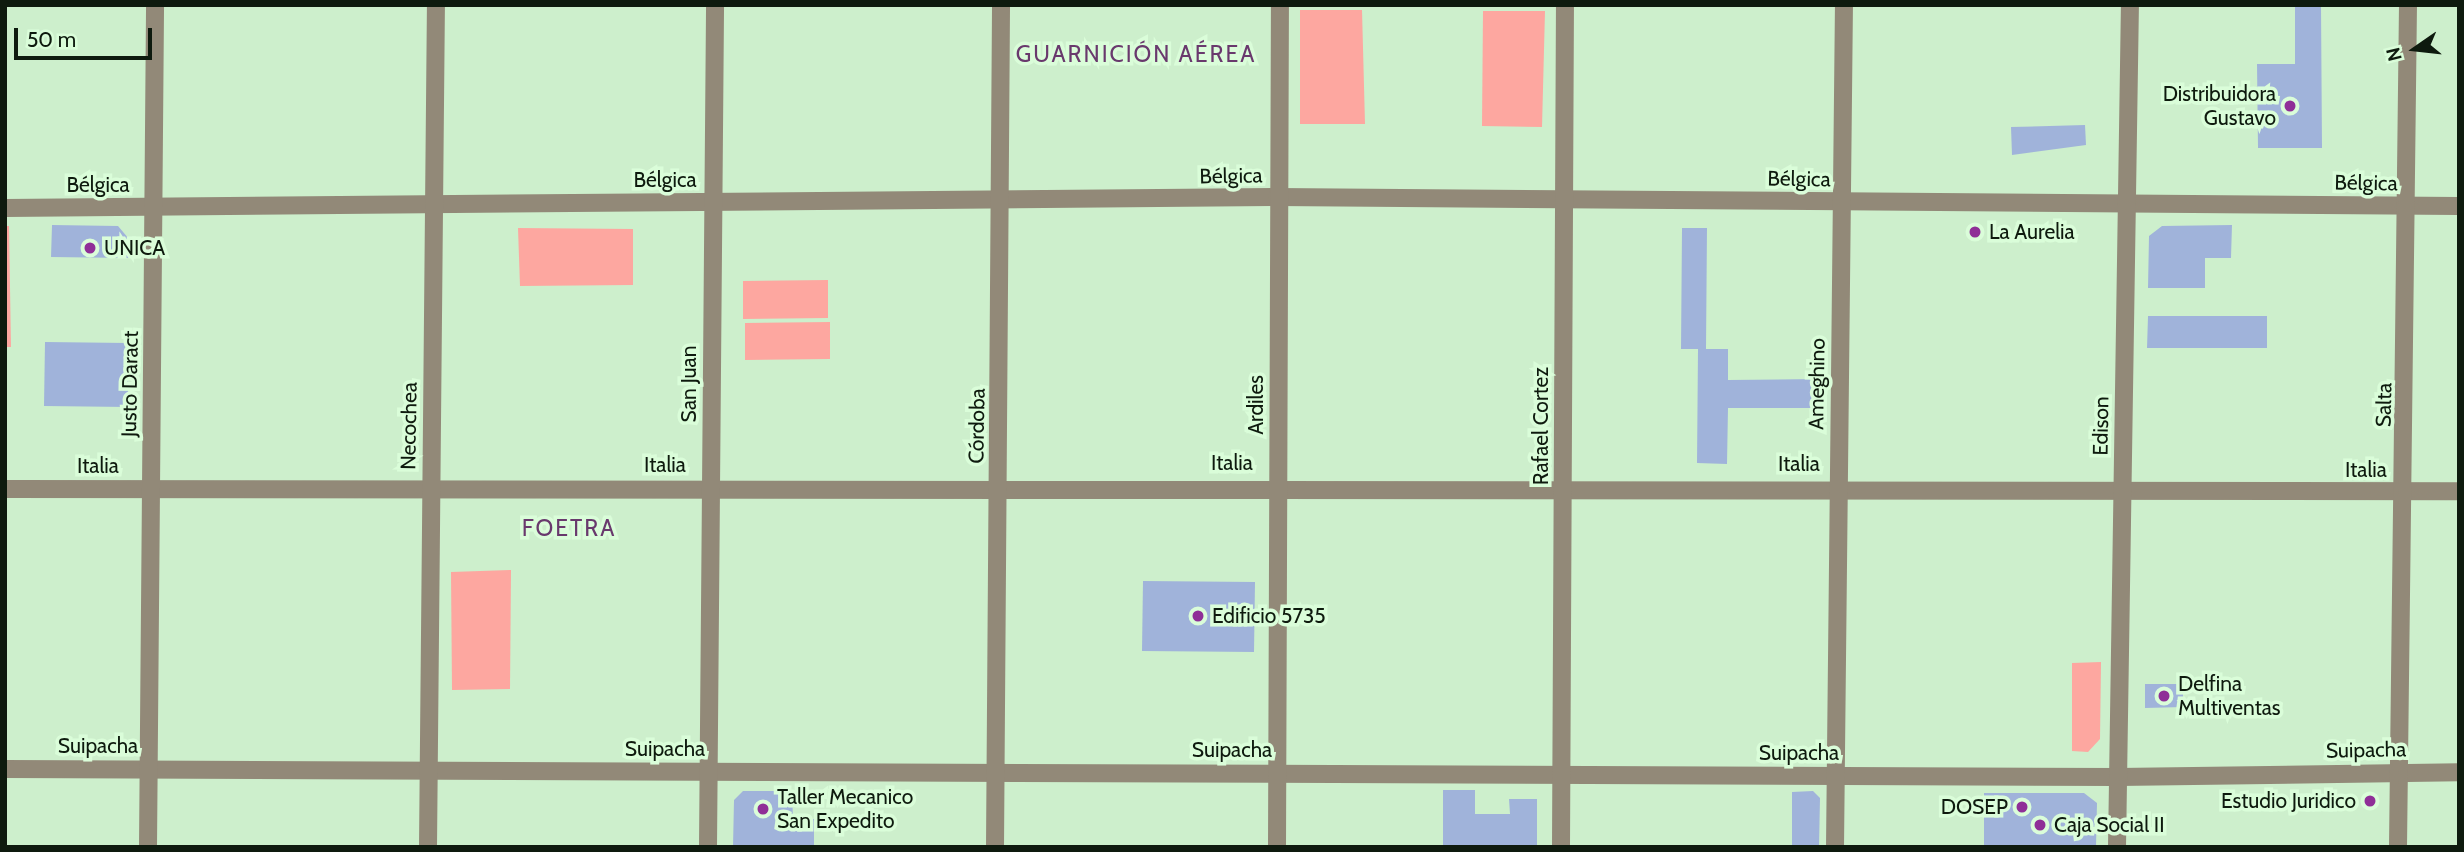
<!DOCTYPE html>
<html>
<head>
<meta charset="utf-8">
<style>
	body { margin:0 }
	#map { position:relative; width:2464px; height:852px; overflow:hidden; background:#cdefcc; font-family:Cabin,sans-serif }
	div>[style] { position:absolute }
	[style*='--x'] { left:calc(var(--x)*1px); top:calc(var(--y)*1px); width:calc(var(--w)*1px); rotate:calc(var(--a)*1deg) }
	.green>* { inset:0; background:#fda7a0 }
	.building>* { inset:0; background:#a0b3da }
	.minor>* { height:18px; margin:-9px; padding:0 9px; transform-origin:9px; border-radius:9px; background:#928978 }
	.dots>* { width:19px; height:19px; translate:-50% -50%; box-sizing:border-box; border:4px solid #dafdd9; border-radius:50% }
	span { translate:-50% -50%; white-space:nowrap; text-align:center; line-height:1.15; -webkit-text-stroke:7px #dafdd9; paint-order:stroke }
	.poi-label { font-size:21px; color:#0e1a0e }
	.right { translate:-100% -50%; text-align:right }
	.left { translate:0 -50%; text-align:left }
	.street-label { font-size:21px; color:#0e1a0e }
	.neighbourhood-label { font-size:23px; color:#69396d; letter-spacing:2px }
	.frame { position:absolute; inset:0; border:7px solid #0e1a0e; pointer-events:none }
	.north { position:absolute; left:2380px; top:14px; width:70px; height:70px; -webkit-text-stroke:5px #dafdd9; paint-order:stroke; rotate:256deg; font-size:19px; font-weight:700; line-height:28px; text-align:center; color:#0e1a0e }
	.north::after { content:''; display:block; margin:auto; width:24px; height:32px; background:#0e1a0e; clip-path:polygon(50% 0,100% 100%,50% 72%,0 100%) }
	.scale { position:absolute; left:14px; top:28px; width:138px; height:32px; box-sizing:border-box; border:4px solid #0e1a0e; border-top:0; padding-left:9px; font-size:21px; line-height:24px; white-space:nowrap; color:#0e1a0e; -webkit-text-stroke:5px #dafdd9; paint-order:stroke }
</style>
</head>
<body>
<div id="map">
	<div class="green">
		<i style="clip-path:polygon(1300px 10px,1362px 10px,1365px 124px,1300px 124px)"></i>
		<i style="clip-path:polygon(1483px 11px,1545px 11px,1542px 127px,1482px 126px)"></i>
		<i style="clip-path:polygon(5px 226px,9px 226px,11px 347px,5px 347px)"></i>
		<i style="clip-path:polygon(518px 228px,633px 229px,633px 285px,520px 286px)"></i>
		<i style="clip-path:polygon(828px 280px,828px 318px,743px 319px,743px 281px)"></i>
		<i style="clip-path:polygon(830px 322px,830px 359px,745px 360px,745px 323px)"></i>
		<i style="clip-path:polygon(511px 570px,510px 689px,452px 690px,451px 572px)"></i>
		<i style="clip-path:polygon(2101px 662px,2100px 739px,2088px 752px,2072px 751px,2072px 663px)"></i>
	</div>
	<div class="building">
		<i style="clip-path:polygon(2295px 5px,2321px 5px,2322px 148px,2258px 148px,2257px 64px,2295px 64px)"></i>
		<i style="clip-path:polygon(2085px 125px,2086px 145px,2012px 155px,2011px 127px)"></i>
		<i style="clip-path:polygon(52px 225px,118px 226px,129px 239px,129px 258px,51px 257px)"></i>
		<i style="clip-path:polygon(2232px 225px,2231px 258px,2205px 258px,2205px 288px,2148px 288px,2149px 236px,2162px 226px)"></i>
		<i style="clip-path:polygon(1682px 228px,1707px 228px,1706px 349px,1728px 349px,1728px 380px,1820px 379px,1820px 408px,1728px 408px,1727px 464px,1697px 463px,1698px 349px,1704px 349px,1681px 349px)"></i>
		<i style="clip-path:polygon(2148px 316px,2267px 316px,2267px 348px,2147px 348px)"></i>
		<i style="clip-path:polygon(45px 342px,128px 343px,128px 407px,44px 406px)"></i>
		<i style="clip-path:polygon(1143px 581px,1255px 582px,1254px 652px,1142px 651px)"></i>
		<i style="clip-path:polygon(2145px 684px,2183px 684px,2183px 707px,2145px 708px)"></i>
		<i style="clip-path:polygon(1443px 790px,1475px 790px,1475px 814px,1510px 814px,1509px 799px,1537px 799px,1537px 845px,1443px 847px)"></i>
		<i style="clip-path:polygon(743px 791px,792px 791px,793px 819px,814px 819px,814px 847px,733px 847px,734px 800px)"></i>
		<i style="clip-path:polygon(1813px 791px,1820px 798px,1819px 847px,1792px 847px,1792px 792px)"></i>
		<i style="clip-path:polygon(1984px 793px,2084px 793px,2097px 803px,2096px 847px,1984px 847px)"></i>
	</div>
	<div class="minor">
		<i style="--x:5;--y:208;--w:1272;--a:-0.5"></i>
		<i style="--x:1277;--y:197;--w:1182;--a:0.44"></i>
		<i style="--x:5;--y:489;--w:2454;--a:0.05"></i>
		<i style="--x:5;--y:769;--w:2113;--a:0.22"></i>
		<i style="--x:2118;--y:777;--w:341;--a:-0.8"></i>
		<i style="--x:148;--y:847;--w:842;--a:-89.52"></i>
		<i style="--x:428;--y:847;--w:842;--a:-89.46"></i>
		<i style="--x:708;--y:847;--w:842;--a:-89.52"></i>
		<i style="--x:995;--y:847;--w:842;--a:-89.59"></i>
		<i style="--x:1277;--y:847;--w:842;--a:-89.8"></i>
		<i style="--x:1561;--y:847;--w:842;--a:-89.73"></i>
		<i style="--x:1835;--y:847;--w:842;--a:-89.39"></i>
		<i style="--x:2117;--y:847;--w:842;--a:-89.12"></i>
		<i style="--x:2398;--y:847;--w:842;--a:-89.32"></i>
	</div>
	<div class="dots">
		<i style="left:2290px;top:106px;background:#8f2f97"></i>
		<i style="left:1975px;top:232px;background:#8f2f97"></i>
		<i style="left:90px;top:248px;background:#8f2f97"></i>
		<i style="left:1198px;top:616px;background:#8f2f97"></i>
		<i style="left:2164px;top:696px;background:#8f2f97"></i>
		<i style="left:2370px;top:801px;background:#8f2f97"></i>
		<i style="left:2022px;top:807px;background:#8f2f97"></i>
		<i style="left:763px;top:809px;background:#8f2f97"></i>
		<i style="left:2040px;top:825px;background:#8f2f97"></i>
	</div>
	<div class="poi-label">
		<span class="right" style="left:2276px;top:106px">Distribuidora<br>Gustavo</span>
		<span class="left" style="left:1989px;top:232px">La Aurelia</span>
		<span class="left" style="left:104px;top:248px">UNICA</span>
		<span class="left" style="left:1212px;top:616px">Edificio 5735</span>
		<span class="left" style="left:2178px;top:696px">Delfina<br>Multiventas</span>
		<span class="left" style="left:777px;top:809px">Taller Mecanico<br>San Expedito</span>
		<span class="right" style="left:2356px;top:801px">Estudio Juridico</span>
		<span class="right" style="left:2008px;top:807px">DOSEP</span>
		<span class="left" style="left:2054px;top:825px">Caja Social II</span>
	</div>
	<div class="street-label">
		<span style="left:1231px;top:176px;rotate:-1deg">Bélgica</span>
		<span style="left:1799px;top:179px;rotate:1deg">Bélgica</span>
		<span style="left:665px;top:180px">Bélgica</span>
		<span style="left:2366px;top:183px;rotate:1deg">Bélgica</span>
		<span style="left:98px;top:185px">Bélgica</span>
		<span style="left:130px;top:384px;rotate:-89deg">Justo Daract</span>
		<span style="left:689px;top:384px;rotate:-90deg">San Juan</span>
		<span style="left:1817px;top:384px;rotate:-89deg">Ameghino</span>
		<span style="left:1256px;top:405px;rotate:-90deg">Ardiles</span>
		<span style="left:2384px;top:405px;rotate:-89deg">Salta</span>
		<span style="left:409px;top:426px;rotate:-89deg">Necochea</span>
		<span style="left:977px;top:426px;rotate:-89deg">Córdoba</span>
		<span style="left:1541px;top:426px;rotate:-90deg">Rafael Cortez</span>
		<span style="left:2101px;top:426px;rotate:-89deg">Edison</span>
		<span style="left:1232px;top:463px">Italia</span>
		<span style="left:1799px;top:464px">Italia</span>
		<span style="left:665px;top:465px">Italia</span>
		<span style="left:98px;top:466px">Italia</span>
		<span style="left:2366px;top:470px">Italia</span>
		<span style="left:98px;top:746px">Suipacha</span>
		<span style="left:665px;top:749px">Suipacha</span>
		<span style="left:1232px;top:750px">Suipacha</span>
		<span style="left:2366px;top:750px;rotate:-1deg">Suipacha</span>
		<span style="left:1799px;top:753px">Suipacha</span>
	</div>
	<div class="neighbourhood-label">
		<span style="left:1136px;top:54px">GUARNICIÓN AÉREA</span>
		<span style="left:569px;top:528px">FOETRA</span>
	</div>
	<div class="frame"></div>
	<div class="north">N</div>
	<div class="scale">50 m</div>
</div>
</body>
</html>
